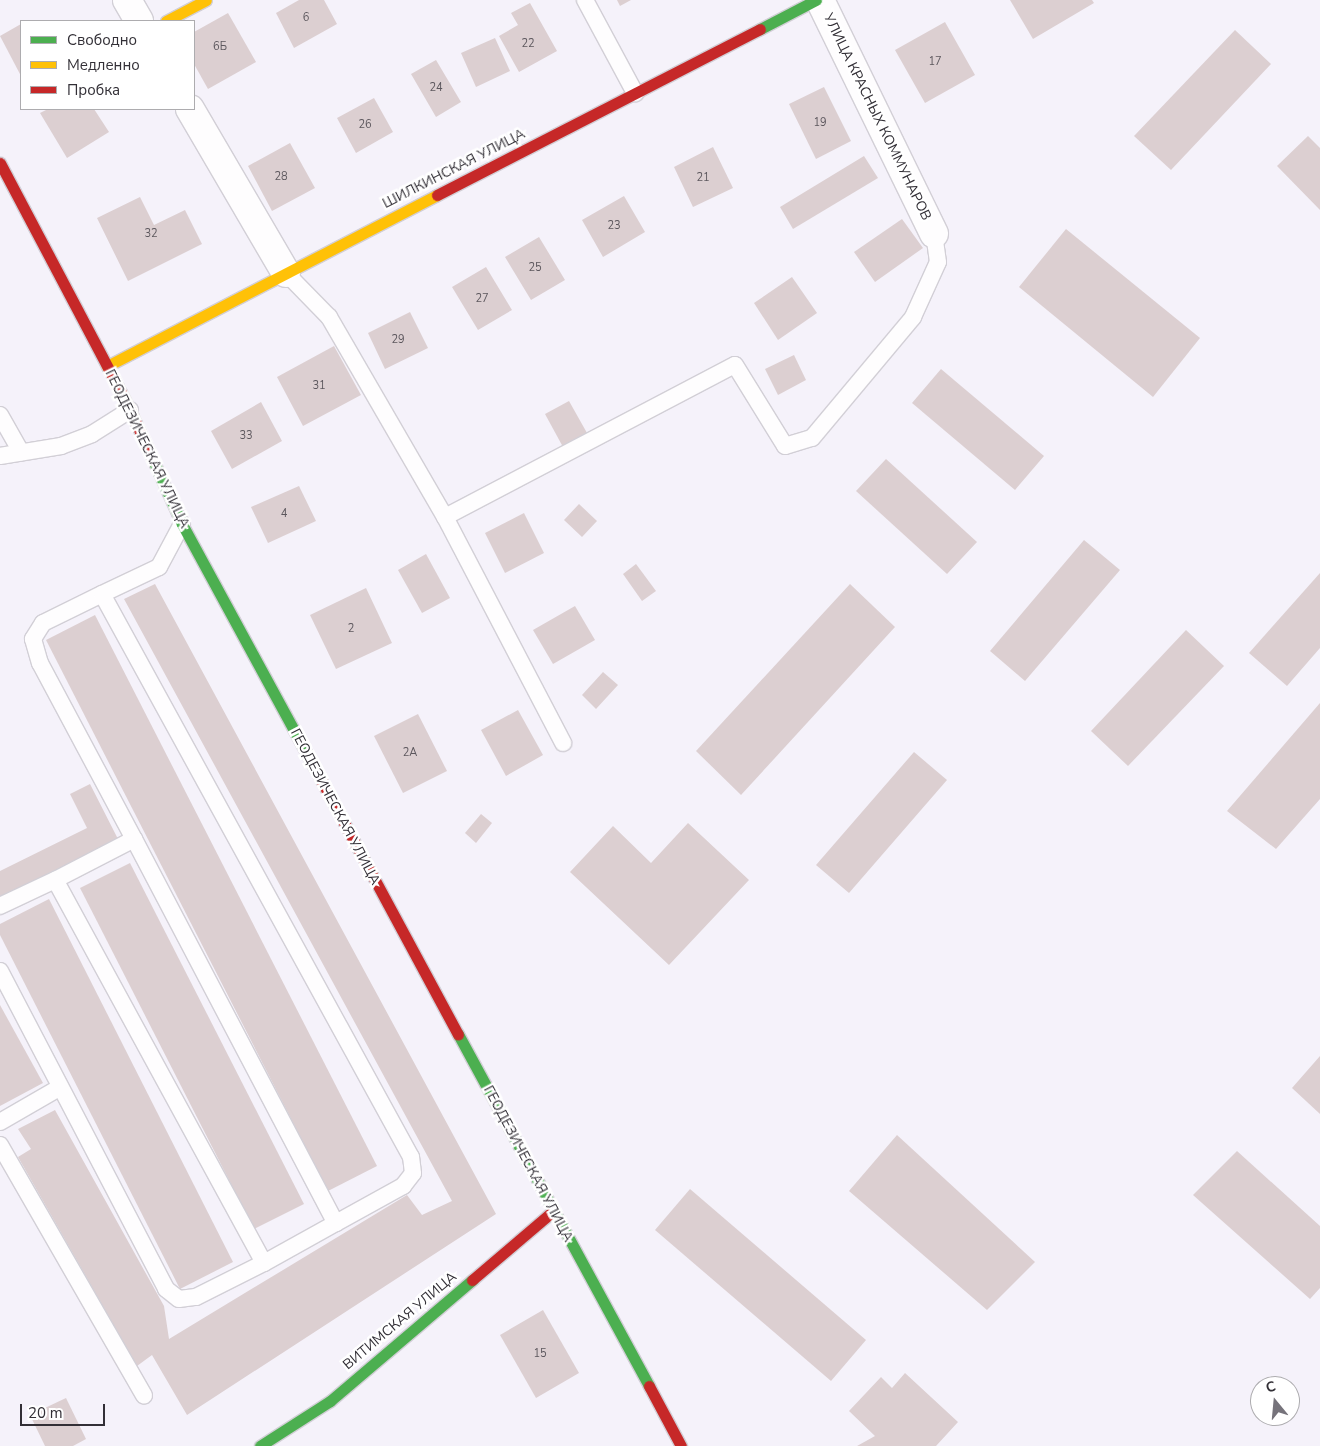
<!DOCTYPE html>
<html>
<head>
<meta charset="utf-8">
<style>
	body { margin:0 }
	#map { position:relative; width:1320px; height:1446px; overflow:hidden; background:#f5f2fa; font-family:"Nunito Sans",sans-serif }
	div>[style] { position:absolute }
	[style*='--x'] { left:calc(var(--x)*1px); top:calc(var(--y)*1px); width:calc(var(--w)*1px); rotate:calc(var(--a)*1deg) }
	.building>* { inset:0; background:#dccfd1 }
	.roads { filter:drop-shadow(1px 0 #d2cfd6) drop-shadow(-1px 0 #d2cfd6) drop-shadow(0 1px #d2cfd6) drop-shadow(0 -1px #d2cfd6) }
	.lane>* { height:16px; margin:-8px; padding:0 8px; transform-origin:8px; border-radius:8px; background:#fefdfe }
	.street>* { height:28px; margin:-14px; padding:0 14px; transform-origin:14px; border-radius:14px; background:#fefdfe }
	.fast>* { height:11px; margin:-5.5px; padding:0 5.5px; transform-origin:5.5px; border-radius:5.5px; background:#4caf50 }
	.slow>* { height:11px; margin:-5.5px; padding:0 5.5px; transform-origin:5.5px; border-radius:5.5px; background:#ffc107 }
	.jam>* { height:11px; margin:-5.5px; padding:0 5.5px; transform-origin:5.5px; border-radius:5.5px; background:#c62828 }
	span { translate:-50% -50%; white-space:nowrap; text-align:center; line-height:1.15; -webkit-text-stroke:5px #fff; paint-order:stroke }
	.number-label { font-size:11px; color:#5c575d }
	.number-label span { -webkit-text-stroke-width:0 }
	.street-label { font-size:14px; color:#322f36 }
	.legend { position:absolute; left:20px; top:20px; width:175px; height:90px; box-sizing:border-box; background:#fff; border:1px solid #adacaf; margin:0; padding:6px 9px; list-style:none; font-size:15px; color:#322f36 }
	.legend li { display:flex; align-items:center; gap:10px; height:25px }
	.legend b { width:25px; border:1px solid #adacaf }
	.north { position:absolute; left:1250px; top:1376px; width:50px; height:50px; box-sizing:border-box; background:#fff; border:1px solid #adacaf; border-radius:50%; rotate:343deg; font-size:14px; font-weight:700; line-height:20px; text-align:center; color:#322f36 }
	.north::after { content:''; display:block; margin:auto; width:18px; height:22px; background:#76737b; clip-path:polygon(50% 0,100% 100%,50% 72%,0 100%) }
	.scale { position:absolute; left:20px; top:1404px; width:85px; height:22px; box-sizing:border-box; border:2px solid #322f36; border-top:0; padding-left:6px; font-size:15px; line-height:18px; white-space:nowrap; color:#322f36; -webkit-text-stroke:4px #fff; paint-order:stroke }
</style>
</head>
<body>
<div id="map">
	<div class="building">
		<i style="clip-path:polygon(299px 0,324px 0,337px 24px,294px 48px,276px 13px)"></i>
		<i style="clip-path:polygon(617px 0,631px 0,620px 6px)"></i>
		<i style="clip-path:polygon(1010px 0,1092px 0,1094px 3px,1033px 39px)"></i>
		<i style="clip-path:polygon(530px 3px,557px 51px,519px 72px,499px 36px,518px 25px,511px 13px)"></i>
		<i style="clip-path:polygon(228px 13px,256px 62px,208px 89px,194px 64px,194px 32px)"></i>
		<i style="clip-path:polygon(945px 22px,975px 75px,925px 103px,895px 50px)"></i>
		<i style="clip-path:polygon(21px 24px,21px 76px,0 36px)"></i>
		<i style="clip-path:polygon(1235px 30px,1271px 64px,1171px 170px,1134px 136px)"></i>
		<i style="clip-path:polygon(495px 38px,510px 71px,476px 87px,461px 53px)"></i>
		<i style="clip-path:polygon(436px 60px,461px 102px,436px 117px,411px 74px)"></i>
		<i style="clip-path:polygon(824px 87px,851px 141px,816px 159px,789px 104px)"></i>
		<i style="clip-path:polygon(374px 98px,393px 132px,356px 153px,337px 118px)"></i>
		<i style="clip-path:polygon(48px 109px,94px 109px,109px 132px,67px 158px,40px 113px)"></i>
		<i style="clip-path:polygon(1308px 136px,1320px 148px,1320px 210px,1277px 166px)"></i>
		<i style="clip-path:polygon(290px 143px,315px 188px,272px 211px,248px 166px)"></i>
		<i style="clip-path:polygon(713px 147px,733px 188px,693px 207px,674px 167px)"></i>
		<i style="clip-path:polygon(864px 156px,878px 178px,793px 229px,780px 207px)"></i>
		<i style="clip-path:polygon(624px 196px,645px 232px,603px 257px,582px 220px)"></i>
		<i style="clip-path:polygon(140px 197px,154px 225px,185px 210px,202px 244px,128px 281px,97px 218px)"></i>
		<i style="clip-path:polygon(902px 219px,923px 248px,875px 282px,854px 252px)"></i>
		<i style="clip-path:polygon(1066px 229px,1200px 338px,1153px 397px,1019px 287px)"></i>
		<i style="clip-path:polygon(539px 237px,565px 280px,531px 300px,505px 257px)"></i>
		<i style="clip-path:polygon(486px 267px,512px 310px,478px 330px,452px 287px)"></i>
		<i style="clip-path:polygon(792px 277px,817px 313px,778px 340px,754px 303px)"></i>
		<i style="clip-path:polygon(410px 312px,428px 348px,385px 369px,368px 333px)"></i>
		<i style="clip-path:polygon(334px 346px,361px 395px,303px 426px,277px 377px)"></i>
		<i style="clip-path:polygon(794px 355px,806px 380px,778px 395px,765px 369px)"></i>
		<i style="clip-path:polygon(941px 369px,1044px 456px,1015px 490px,912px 403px)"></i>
		<i style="clip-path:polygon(569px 401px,587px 433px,563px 447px,545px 414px)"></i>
		<i style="clip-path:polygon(261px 402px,282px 441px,232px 469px,211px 431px)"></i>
		<i style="clip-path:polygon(886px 459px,977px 542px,947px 574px,856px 491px)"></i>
		<i style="clip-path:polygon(299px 486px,316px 521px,268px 543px,251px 507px)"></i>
		<i style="clip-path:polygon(579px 504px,597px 521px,582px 537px,564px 520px)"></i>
		<i style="clip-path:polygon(524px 513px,544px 553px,505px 573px,485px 533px)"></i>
		<i style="clip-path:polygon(1084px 540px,1120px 570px,1025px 681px,990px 651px)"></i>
		<i style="clip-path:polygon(426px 554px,450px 598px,422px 613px,398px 570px)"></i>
		<i style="clip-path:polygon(636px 564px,656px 591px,642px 601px,623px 574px)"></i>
		<i style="clip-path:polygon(1320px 573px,1320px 648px,1287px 686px,1249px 653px)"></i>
		<i style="clip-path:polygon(155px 584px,496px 1214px,187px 1415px,152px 1355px,137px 1366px,18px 1157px,31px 1149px,18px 1129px,55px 1110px,164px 1306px,169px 1339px,407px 1195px,422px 1215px,452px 1201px,124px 599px)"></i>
		<i style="clip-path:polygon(850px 584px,895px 627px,741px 795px,696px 751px)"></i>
		<i style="clip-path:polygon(366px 588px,392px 643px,336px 669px,310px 615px)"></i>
		<i style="clip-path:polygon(575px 606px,595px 640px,553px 664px,533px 630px)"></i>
		<i style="clip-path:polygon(95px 615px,377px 1166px,328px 1191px,46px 640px)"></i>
		<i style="clip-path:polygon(1186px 630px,1224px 666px,1128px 766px,1091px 731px)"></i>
		<i style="clip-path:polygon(603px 672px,618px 685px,596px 709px,582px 695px)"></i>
		<i style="clip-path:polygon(1320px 703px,1320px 799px,1276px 849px,1227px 811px)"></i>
		<i style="clip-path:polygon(518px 710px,543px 755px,506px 776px,481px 730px)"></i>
		<i style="clip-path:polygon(418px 714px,447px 771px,403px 793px,374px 736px)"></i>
		<i style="clip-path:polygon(914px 752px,947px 780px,849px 893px,816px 865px)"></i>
		<i style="clip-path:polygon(90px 784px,119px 841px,0 901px,0 871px,87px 828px,70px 794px)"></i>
		<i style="clip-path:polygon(481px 814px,492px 823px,476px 843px,465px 833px)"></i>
		<i style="clip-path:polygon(688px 823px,749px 880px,669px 965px,570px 872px,613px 826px,651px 863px)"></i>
		<i style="clip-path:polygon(130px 863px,304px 1204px,254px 1229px,80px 888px)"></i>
		<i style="clip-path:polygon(49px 899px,233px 1262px,180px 1289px,0 935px,0 924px)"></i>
		<i style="clip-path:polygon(0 1005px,43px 1083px,0 1106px)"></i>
		<i style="clip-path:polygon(1320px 1056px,1320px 1114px,1292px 1088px)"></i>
		<i style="clip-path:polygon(897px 1135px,1035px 1262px,987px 1310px,849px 1191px)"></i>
		<i style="clip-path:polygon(1237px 1151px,1320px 1226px,1320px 1288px,1310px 1299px,1193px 1195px)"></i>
		<i style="clip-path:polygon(690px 1189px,866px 1340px,831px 1381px,655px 1230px)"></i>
		<i style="clip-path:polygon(543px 1310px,579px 1373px,536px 1398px,500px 1335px)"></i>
		<i style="clip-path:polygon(905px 1373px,958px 1422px,936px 1446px,857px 1446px,875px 1436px,849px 1411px,881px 1377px,892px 1388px)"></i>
		<i style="clip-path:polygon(66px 1398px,86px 1439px,73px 1446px,45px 1446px,30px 1415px)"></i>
	</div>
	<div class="roads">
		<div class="lane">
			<i style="--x:585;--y:0;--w:106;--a:61.7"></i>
			<i style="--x:286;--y:273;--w:62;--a:45.7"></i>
			<i style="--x:329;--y:317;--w:231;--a:59.9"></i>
			<i style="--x:445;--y:517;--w:255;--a:62.4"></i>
			<i style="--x:0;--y:415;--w:43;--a:60.4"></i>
			<i style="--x:0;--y:456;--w:62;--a:-9.3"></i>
			<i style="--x:61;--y:446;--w:33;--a:-21"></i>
			<i style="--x:92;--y:434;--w:45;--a:-32.3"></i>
			<i style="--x:445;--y:517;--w:327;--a:-27.7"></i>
			<i style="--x:735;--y:365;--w:95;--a:58.3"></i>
			<i style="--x:785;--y:446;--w:28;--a:-17"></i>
			<i style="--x:812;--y:438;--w:158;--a:-50.1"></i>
			<i style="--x:913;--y:317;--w:60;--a:-65.6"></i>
			<i style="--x:938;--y:262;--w:28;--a:-98"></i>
			<i style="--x:102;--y:594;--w:66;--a:153.8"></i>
			<i style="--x:43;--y:623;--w:19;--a:122"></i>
			<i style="--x:33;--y:639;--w:25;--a:74"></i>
			<i style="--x:40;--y:663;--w:200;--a:61.9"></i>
			<i style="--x:0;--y:906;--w:61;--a:-25.3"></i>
			<i style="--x:0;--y:971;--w:359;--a:62.4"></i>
			<i style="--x:166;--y:1289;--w:16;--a:38"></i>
			<i style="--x:179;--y:1299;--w:17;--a:-7"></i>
			<i style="--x:196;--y:1297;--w:76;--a:-26.6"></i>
			<i style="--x:264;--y:1263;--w:436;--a:-118.6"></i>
			<i style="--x:55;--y:880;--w:89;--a:-27.4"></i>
			<i style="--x:134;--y:839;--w:434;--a:62.3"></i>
			<i style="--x:336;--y:1223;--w:77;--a:-28.9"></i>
			<i style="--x:403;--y:1186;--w:16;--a:-52"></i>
			<i style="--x:413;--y:1173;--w:16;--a:-97"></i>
			<i style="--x:411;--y:1157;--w:642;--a:-118.76"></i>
			<i style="--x:102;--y:594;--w:63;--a:-25.3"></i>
			<i style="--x:159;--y:567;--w:49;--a:-61.9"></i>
			<i style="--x:0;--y:1122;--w:68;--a:-30"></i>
			<i style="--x:0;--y:1145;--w:289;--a:60.1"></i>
			<i style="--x:264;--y:1263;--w:82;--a:-29.1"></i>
		</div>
		<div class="street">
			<i style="--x:127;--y:0;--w:24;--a:60"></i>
			<i style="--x:820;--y:0;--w:260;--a:64"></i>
			<i style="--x:190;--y:109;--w:190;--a:59.7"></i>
		</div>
		<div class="fast">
			<i style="--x:760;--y:29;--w:63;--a:-27.4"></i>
			<i style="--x:153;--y:460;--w:70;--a:65.6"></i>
			<i style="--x:182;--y:524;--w:274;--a:61.5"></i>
			<i style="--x:458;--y:1034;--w:400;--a:61.5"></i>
			<i style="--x:260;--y:1446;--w:83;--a:-32.7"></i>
			<i style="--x:330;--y:1401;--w:187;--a:-40.4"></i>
		</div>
		<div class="slow">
			<i style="--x:166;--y:21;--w:45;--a:-27.7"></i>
			<i style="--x:107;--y:366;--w:372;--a:-27.4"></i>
		</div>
		<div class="jam">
			<i style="--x:0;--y:163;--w:279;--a:62.2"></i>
			<i style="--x:130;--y:410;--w:55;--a:65.3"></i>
			<i style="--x:437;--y:195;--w:363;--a:-27.2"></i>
			<i style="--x:313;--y:765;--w:306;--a:61.7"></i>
			<i style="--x:472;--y:1280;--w:106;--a:-40.4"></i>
			<i style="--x:649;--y:1386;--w:68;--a:61.9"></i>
		</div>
	</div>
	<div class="number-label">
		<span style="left:306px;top:18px">6</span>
		<span style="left:528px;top:44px">22</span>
		<span style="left:220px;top:47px">6Б</span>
		<span style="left:935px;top:62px">17</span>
		<span style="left:436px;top:88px">24</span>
		<span style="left:820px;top:123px">19</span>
		<span style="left:365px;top:125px">26</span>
		<span style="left:281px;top:177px">28</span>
		<span style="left:703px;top:178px">21</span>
		<span style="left:614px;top:226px">23</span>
		<span style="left:151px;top:234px">32</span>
		<span style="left:535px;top:268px">25</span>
		<span style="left:482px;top:299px">27</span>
		<span style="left:398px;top:340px">29</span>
		<span style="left:319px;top:386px">31</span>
		<span style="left:246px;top:436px">33</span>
		<span style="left:284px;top:514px">4</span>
		<span style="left:351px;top:629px">2</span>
		<span style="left:410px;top:753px">2А</span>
		<span style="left:540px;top:1354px">15</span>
	</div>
	<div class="street-label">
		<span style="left:877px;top:117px;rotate:64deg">УЛИЦА КРАСНЫХ КОММУНАРОВ</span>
		<span style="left:454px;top:169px;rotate:-27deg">ШИЛКИНСКАЯ УЛИЦА</span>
		<span style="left:147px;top:449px;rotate:64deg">ГЕОДЕЗИЧЕСКАЯ УЛИЦА</span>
		<span style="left:335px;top:807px;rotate:62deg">ГЕОДЕЗИЧЕСКАЯ УЛИЦА</span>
		<span style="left:528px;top:1164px;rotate:62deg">ГЕОДЕЗИЧЕСКАЯ УЛИЦА</span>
		<span style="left:400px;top:1321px;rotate:-40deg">ВИТИМСКАЯ УЛИЦА</span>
	</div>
	<ul class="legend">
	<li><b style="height:6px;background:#4caf50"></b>Свободно</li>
	<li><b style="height:6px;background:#ffc107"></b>Медленно</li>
	<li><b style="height:6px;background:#c62828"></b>Пробка</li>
	</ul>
	<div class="north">С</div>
	<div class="scale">20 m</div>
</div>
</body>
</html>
